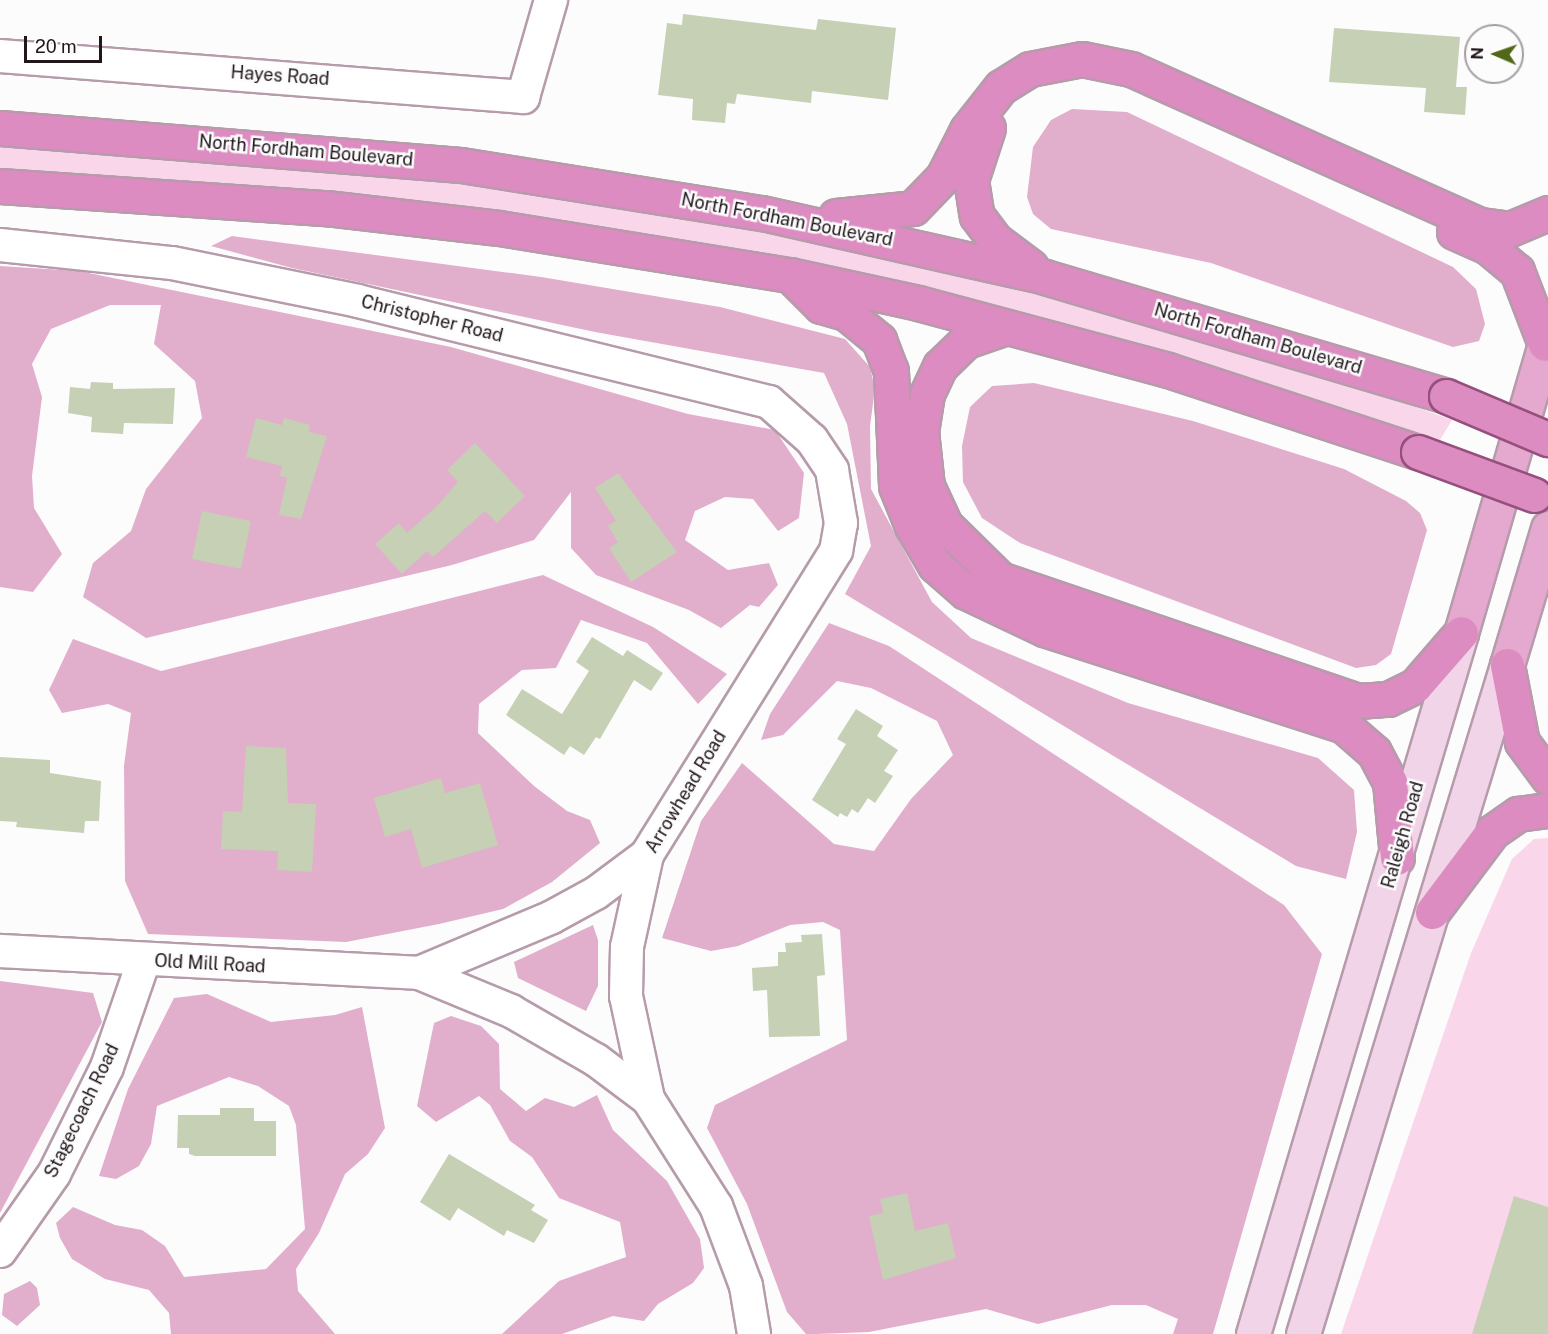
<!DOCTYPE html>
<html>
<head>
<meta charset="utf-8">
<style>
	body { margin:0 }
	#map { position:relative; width:1548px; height:1334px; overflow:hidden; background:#fcfcfc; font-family:"Public Sans",sans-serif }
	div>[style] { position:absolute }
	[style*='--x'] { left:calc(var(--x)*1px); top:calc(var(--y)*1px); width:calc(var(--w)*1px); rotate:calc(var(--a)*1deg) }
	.green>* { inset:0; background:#fad6eb }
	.forest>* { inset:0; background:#e1aecc }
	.building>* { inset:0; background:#c5d0b5 }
	.roads { filter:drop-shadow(2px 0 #b69bab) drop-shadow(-2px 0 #b69bab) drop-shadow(0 2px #b69bab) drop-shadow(0 -2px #b69bab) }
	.minor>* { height:32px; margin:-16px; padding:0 16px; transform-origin:16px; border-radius:16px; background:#fff }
	.secondary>* { height:33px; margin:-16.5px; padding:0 16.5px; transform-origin:16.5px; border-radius:16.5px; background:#f2d4e8 }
	.primary>* { height:33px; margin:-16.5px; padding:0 16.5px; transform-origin:16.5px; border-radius:16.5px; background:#e5a9d0 }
	.trunk>* { height:33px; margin:-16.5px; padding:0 16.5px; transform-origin:16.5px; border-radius:16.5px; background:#dc8cc0 }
	.bridges { filter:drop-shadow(2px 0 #95507d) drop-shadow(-2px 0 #95507d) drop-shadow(0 2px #95507d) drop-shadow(0 -2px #95507d) }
	.trunk-bridge>* { height:33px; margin:-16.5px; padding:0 16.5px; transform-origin:16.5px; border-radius:16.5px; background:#dc8cc0 }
	span { translate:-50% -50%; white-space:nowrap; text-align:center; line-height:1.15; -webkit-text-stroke:5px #fcfcfc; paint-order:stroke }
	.street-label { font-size:18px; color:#20161c }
	.north { position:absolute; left:1464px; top:24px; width:60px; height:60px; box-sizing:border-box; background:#fcfcfc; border:2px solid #a4a0a2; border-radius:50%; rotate:272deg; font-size:16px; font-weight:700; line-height:24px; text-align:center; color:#20161c }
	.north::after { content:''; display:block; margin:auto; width:21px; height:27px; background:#506818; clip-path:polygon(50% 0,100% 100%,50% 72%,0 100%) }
	.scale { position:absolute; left:24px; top:36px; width:78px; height:27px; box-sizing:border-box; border:3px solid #20161c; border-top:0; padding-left:8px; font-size:18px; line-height:21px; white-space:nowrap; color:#20161c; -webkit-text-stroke:4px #fcfcfc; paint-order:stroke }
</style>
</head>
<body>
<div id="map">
	<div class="green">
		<i style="clip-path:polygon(0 143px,425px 176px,746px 225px,1003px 281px,1276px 357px,1452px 420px,1440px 440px,1062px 327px,0 171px)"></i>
		<i style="clip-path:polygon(1548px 838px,1548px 1334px,1341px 1334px,1471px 953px,1512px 859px,1534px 839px)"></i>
	</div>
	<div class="forest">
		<i style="clip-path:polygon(1072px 109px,1127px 112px,1453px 267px,1476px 289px,1485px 324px,1479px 341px,1453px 347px,1211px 263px,1051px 229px,1033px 214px,1027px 197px,1033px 147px,1051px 120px)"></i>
		<i style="clip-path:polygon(232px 236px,541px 277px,720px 307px,845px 339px,870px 367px,875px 389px,870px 426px,871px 489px,932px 602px,971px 638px,1128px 703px,1318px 758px,1354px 790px,1357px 832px,1346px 879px,1296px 866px,845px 594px,871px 546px,847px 424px,824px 373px,595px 332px,292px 268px,211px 246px)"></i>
		<i style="clip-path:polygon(0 266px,79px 271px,451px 347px,688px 414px,775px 430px,804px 473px,799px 518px,778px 531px,753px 499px,725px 497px,695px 511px,685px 540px,728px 570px,769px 563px,778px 585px,759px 607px,750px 605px,721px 628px,689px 610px,596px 575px,571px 548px,571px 492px,534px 540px,452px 565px,146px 638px,83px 597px,93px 563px,131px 531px,146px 489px,202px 418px,195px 381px,154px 344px,161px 305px,110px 305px,51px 329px,32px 364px,42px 397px,32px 476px,34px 508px,62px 554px,33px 592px,0 587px)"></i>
		<i style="clip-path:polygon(1034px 383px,1193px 421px,1344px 469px,1406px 501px,1420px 513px,1427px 530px,1391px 654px,1376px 665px,1356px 668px,1020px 543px,982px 518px,963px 482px,962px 446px,970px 407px,992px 386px)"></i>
		<i style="clip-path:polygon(543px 575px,653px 627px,727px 674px,698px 704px,647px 643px,581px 620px,556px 668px,522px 670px,479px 704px,478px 733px,534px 786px,567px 811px,590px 820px,600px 843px,552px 882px,503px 909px,439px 924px,346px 942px,148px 934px,125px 881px,124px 766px,131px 713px,108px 704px,62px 713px,49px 690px,73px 639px,161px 671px)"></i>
		<i style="clip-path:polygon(829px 623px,889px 646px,1284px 905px,1322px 954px,1213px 1334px,1173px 1334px,1178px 1319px,1146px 1305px,1112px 1305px,1038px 1324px,986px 1309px,869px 1332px,816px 1334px,806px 1334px,787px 1312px,747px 1204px,707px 1128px,715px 1105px,847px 1040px,840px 930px,823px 922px,790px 925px,738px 946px,711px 951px,662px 938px,701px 821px,742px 763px,834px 844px,874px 851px,911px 799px,953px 755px,937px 721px,871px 688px,837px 681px,783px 735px,761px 740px,770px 714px)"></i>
		<i style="clip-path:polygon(593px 925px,598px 940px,598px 986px,586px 1011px,518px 978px,514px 962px)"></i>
		<i style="clip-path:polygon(0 981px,93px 993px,102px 1022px,0 1213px)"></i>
		<i style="clip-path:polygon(207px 994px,271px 1022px,335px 1015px,362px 1007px,385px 1128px,368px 1154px,345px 1174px,319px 1233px,296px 1269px,298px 1291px,335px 1334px,171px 1334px,169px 1313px,149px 1290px,105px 1279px,72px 1259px,60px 1238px,56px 1223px,73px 1207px,115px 1225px,142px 1230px,165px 1246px,184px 1277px,266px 1269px,305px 1229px,296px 1125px,289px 1106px,258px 1086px,229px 1077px,157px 1106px,151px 1144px,139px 1166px,116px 1179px,99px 1176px,128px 1089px,174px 998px)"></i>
		<i style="clip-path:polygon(451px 1016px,481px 1026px,499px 1044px,500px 1089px,526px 1111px,545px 1098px,574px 1107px,597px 1095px,613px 1130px,667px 1181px,700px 1239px,704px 1268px,693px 1283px,658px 1304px,644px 1321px,613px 1316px,562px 1334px,502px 1334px,559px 1281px,626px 1257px,620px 1222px,559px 1198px,532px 1157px,510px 1141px,490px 1105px,479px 1096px,436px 1122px,417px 1106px,434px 1023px)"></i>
		<i style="clip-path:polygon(30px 1281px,37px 1288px,40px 1305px,17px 1326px,2px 1315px,4px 1294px)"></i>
	</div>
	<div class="building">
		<i style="clip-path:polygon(683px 14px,816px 30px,818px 19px,896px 28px,888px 100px,812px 91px,811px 103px,737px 94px,735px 104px,727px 103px,725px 123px,692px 120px,693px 99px,658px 95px,667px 23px,682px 25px)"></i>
		<i style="clip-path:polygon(1334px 28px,1460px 37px,1456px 87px,1467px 87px,1465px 115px,1424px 112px,1426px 88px,1329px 82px)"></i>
		<i style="clip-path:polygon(91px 382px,113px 383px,113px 389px,175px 388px,173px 424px,124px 423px,123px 434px,91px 432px,92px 417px,68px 413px,70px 387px,90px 389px)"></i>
		<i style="clip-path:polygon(256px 418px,282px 425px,284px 418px,310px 425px,309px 432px,327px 436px,301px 519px,279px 515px,287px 478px,280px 476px,282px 466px,246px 457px)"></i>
		<i style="clip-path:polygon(475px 443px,525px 496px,497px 523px,485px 511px,433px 557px,427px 551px,402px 574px,375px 544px,399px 523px,407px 533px,437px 506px,458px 482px,447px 470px)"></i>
		<i style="clip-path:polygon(618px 473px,677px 552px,631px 582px,609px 548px,618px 542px,608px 526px,616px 521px,595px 488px)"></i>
		<i style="clip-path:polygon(202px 511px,251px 521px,241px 569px,192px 559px)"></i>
		<i style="clip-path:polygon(592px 637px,623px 656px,627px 650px,663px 673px,651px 691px,634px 680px,600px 739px,596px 737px,584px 755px,570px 746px,564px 755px,506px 715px,522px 689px,562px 714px,589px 671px,576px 662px)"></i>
		<i style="clip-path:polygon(856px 709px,883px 726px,877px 736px,898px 750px,884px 771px,893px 776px,875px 803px,868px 798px,858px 813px,852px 809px,847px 817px,840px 813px,838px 817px,812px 800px,846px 744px,837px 739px)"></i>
		<i style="clip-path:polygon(246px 746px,286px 748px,288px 803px,316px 804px,312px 872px,277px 870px,278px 851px,221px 849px,223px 811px,242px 812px)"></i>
		<i style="clip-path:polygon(0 757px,50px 760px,50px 773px,101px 781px,99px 821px,85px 821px,84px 833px,16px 827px,17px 822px,0 821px)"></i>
		<i style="clip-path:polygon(441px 778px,445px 793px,480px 783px,498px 845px,422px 868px,411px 829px,385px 837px,374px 798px)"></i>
		<i style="clip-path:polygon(822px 934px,825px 975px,817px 976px,820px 1036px,769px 1037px,767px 990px,753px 991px,752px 968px,778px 966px,778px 952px,786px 952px,785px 943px,802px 942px,801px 935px)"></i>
		<i style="clip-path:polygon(220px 1108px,254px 1108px,254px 1121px,276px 1121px,276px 1156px,195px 1156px,189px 1154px,189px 1148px,177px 1148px,178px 1115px,220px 1115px)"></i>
		<i style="clip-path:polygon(449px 1154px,535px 1205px,531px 1210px,548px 1220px,534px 1243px,507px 1230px,504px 1236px,458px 1208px,450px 1221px,420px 1202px)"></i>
		<i style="clip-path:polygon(907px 1193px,915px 1231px,948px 1223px,956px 1258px,883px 1280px,869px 1216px,883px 1213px,880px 1199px)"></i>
		<i style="clip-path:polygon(1514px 1196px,1548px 1207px,1548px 1334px,1472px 1334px)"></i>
	</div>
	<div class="roads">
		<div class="minor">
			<i style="--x:0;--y:56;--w:525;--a:4.48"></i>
			<i style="--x:523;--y:97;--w:101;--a:-73.9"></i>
			<i style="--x:0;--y:245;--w:173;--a:6"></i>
			<i style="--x:172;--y:263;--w:190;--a:11.5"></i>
			<i style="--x:358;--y:301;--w:423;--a:13.8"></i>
			<i style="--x:769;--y:402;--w:57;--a:41.5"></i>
			<i style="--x:812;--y:440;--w:36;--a:56"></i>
			<i style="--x:832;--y:470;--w:54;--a:80.4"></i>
			<i style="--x:841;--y:523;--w:28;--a:100"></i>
			<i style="--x:836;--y:551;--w:358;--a:121.9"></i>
			<i style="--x:647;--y:855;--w:94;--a:102.3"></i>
			<i style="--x:627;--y:947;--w:49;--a:91.2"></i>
			<i style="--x:626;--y:996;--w:105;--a:77.9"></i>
			<i style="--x:648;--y:1099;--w:127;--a:57.6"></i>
			<i style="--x:716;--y:1206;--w:85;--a:69.4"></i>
			<i style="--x:746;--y:1286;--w:49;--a:80.5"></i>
			<i style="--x:0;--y:951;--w:420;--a:3"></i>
			<i style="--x:419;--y:973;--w:144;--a:-22.8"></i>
			<i style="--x:552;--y:917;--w:50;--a:-28.6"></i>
			<i style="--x:596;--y:893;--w:64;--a:-36.7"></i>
			<i style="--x:419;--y:973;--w:100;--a:22.4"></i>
			<i style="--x:511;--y:1011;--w:98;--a:30"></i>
			<i style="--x:596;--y:1060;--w:65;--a:36.9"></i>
			<i style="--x:0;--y:1251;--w:94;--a:-55"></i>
			<i style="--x:54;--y:1174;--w:119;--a:-63.6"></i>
			<i style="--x:107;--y:1067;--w:113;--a:-70.9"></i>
		</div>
		<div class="secondary">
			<i style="--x:1253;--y:1334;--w:731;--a:-73.47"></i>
			<i style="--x:1303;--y:1334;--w:699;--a:-73.04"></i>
		</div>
		<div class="primary">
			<i style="--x:1461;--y:633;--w:311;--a:-73.8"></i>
			<i style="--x:1507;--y:665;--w:143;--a:-73.3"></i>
		</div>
		<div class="trunk">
			<i style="--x:0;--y:128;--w:462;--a:4.6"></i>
			<i style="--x:461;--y:165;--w:305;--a:9.1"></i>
			<i style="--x:762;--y:213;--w:290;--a:12.7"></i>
			<i style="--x:1045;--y:277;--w:418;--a:16.5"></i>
			<i style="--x:988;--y:128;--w:55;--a:108.1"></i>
			<i style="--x:971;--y:180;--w:36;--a:81"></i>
			<i style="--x:977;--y:216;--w:30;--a:53"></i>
			<i style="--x:995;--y:240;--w:45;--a:36.9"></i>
			<i style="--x:0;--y:186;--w:327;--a:3.9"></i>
			<i style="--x:326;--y:208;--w:174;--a:6.6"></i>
			<i style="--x:499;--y:228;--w:295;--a:9.2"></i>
			<i style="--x:790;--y:275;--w:131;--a:12.3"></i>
			<i style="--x:918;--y:303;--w:259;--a:15"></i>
			<i style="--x:1168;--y:370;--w:263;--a:18.2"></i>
			<i style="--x:836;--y:216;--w:77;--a:-5.9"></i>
			<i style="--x:913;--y:208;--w:43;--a:-45.9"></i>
			<i style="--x:943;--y:177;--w:53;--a:-62.9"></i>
			<i style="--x:967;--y:130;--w:55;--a:-51.7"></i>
			<i style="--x:1001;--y:87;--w:34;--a:-32"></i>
			<i style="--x:1030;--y:69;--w:53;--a:-10.9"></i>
			<i style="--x:1082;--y:59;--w:50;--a:11.5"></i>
			<i style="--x:1131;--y:69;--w:381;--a:24.1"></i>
			<i style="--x:1479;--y:225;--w:31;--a:7"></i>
			<i style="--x:1510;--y:229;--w:41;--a:-22.8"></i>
			<i style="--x:1454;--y:232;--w:37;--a:24"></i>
			<i style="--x:1488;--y:247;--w:38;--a:40"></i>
			<i style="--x:1517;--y:271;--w:78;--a:69"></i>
			<i style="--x:790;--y:275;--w:44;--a:45"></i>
			<i style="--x:821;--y:306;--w:26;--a:16"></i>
			<i style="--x:846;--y:313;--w:43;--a:39.3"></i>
			<i style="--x:879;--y:340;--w:33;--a:69"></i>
			<i style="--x:891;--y:371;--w:115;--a:87.5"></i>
			<i style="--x:896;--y:486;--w:43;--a:68.2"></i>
			<i style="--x:912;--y:526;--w:45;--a:59.5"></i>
			<i style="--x:935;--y:565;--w:41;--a:41.1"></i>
			<i style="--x:966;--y:592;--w:86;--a:25.4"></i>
			<i style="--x:1044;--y:629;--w:315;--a:17.9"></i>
			<i style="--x:1344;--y:726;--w:40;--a:41"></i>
			<i style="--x:1374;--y:752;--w:34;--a:62"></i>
			<i style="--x:1390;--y:782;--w:76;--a:84.7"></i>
			<i style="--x:1007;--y:327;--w:43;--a:161.1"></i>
			<i style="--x:966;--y:341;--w:36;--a:136"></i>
			<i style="--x:940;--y:366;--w:31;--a:115"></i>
			<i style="--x:927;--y:394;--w:37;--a:99"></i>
			<i style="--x:921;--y:431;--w:55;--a:83.8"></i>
			<i style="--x:927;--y:486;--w:43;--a:65.2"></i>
			<i style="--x:945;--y:525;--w:77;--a:44.5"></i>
			<i style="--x:1000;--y:579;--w:378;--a:18.8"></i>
			<i style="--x:1358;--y:701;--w:30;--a:-4"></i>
			<i style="--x:1388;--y:699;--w:30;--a:-26"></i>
			<i style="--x:1415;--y:686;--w:70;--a:-49"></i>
			<i style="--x:1507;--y:665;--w:78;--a:79"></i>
			<i style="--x:1522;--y:742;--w:44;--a:53.4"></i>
			<i style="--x:1432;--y:912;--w:100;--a:-53.1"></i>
			<i style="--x:1492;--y:832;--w:32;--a:-35"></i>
			<i style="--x:1518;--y:814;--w:30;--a:-8"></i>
		</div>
	</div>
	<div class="bridges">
		<div class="trunk-bridge">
			<i style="--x:1446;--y:396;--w:111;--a:22.9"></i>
			<i style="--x:1418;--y:452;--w:124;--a:20.3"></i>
		</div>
	</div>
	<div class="street-label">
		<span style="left:280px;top:76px;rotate:4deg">Hayes Road</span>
		<span style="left:306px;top:151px;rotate:5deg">North Fordham Boulevard</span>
		<span style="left:787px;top:220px;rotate:11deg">North Fordham Boulevard</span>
		<span style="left:432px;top:319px;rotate:14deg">Christopher Road</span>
		<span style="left:1258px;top:339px;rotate:16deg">North Fordham Boulevard</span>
		<span style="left:686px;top:792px;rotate:-59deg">Arrowhead Road</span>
		<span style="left:1403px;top:835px;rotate:-74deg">Raleigh Road</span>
		<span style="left:210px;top:964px;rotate:3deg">Old Mill Road</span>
		<span style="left:82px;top:1111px;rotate:-64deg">Stagecoach Road</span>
	</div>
	<div class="north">N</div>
	<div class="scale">20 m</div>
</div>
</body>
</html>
